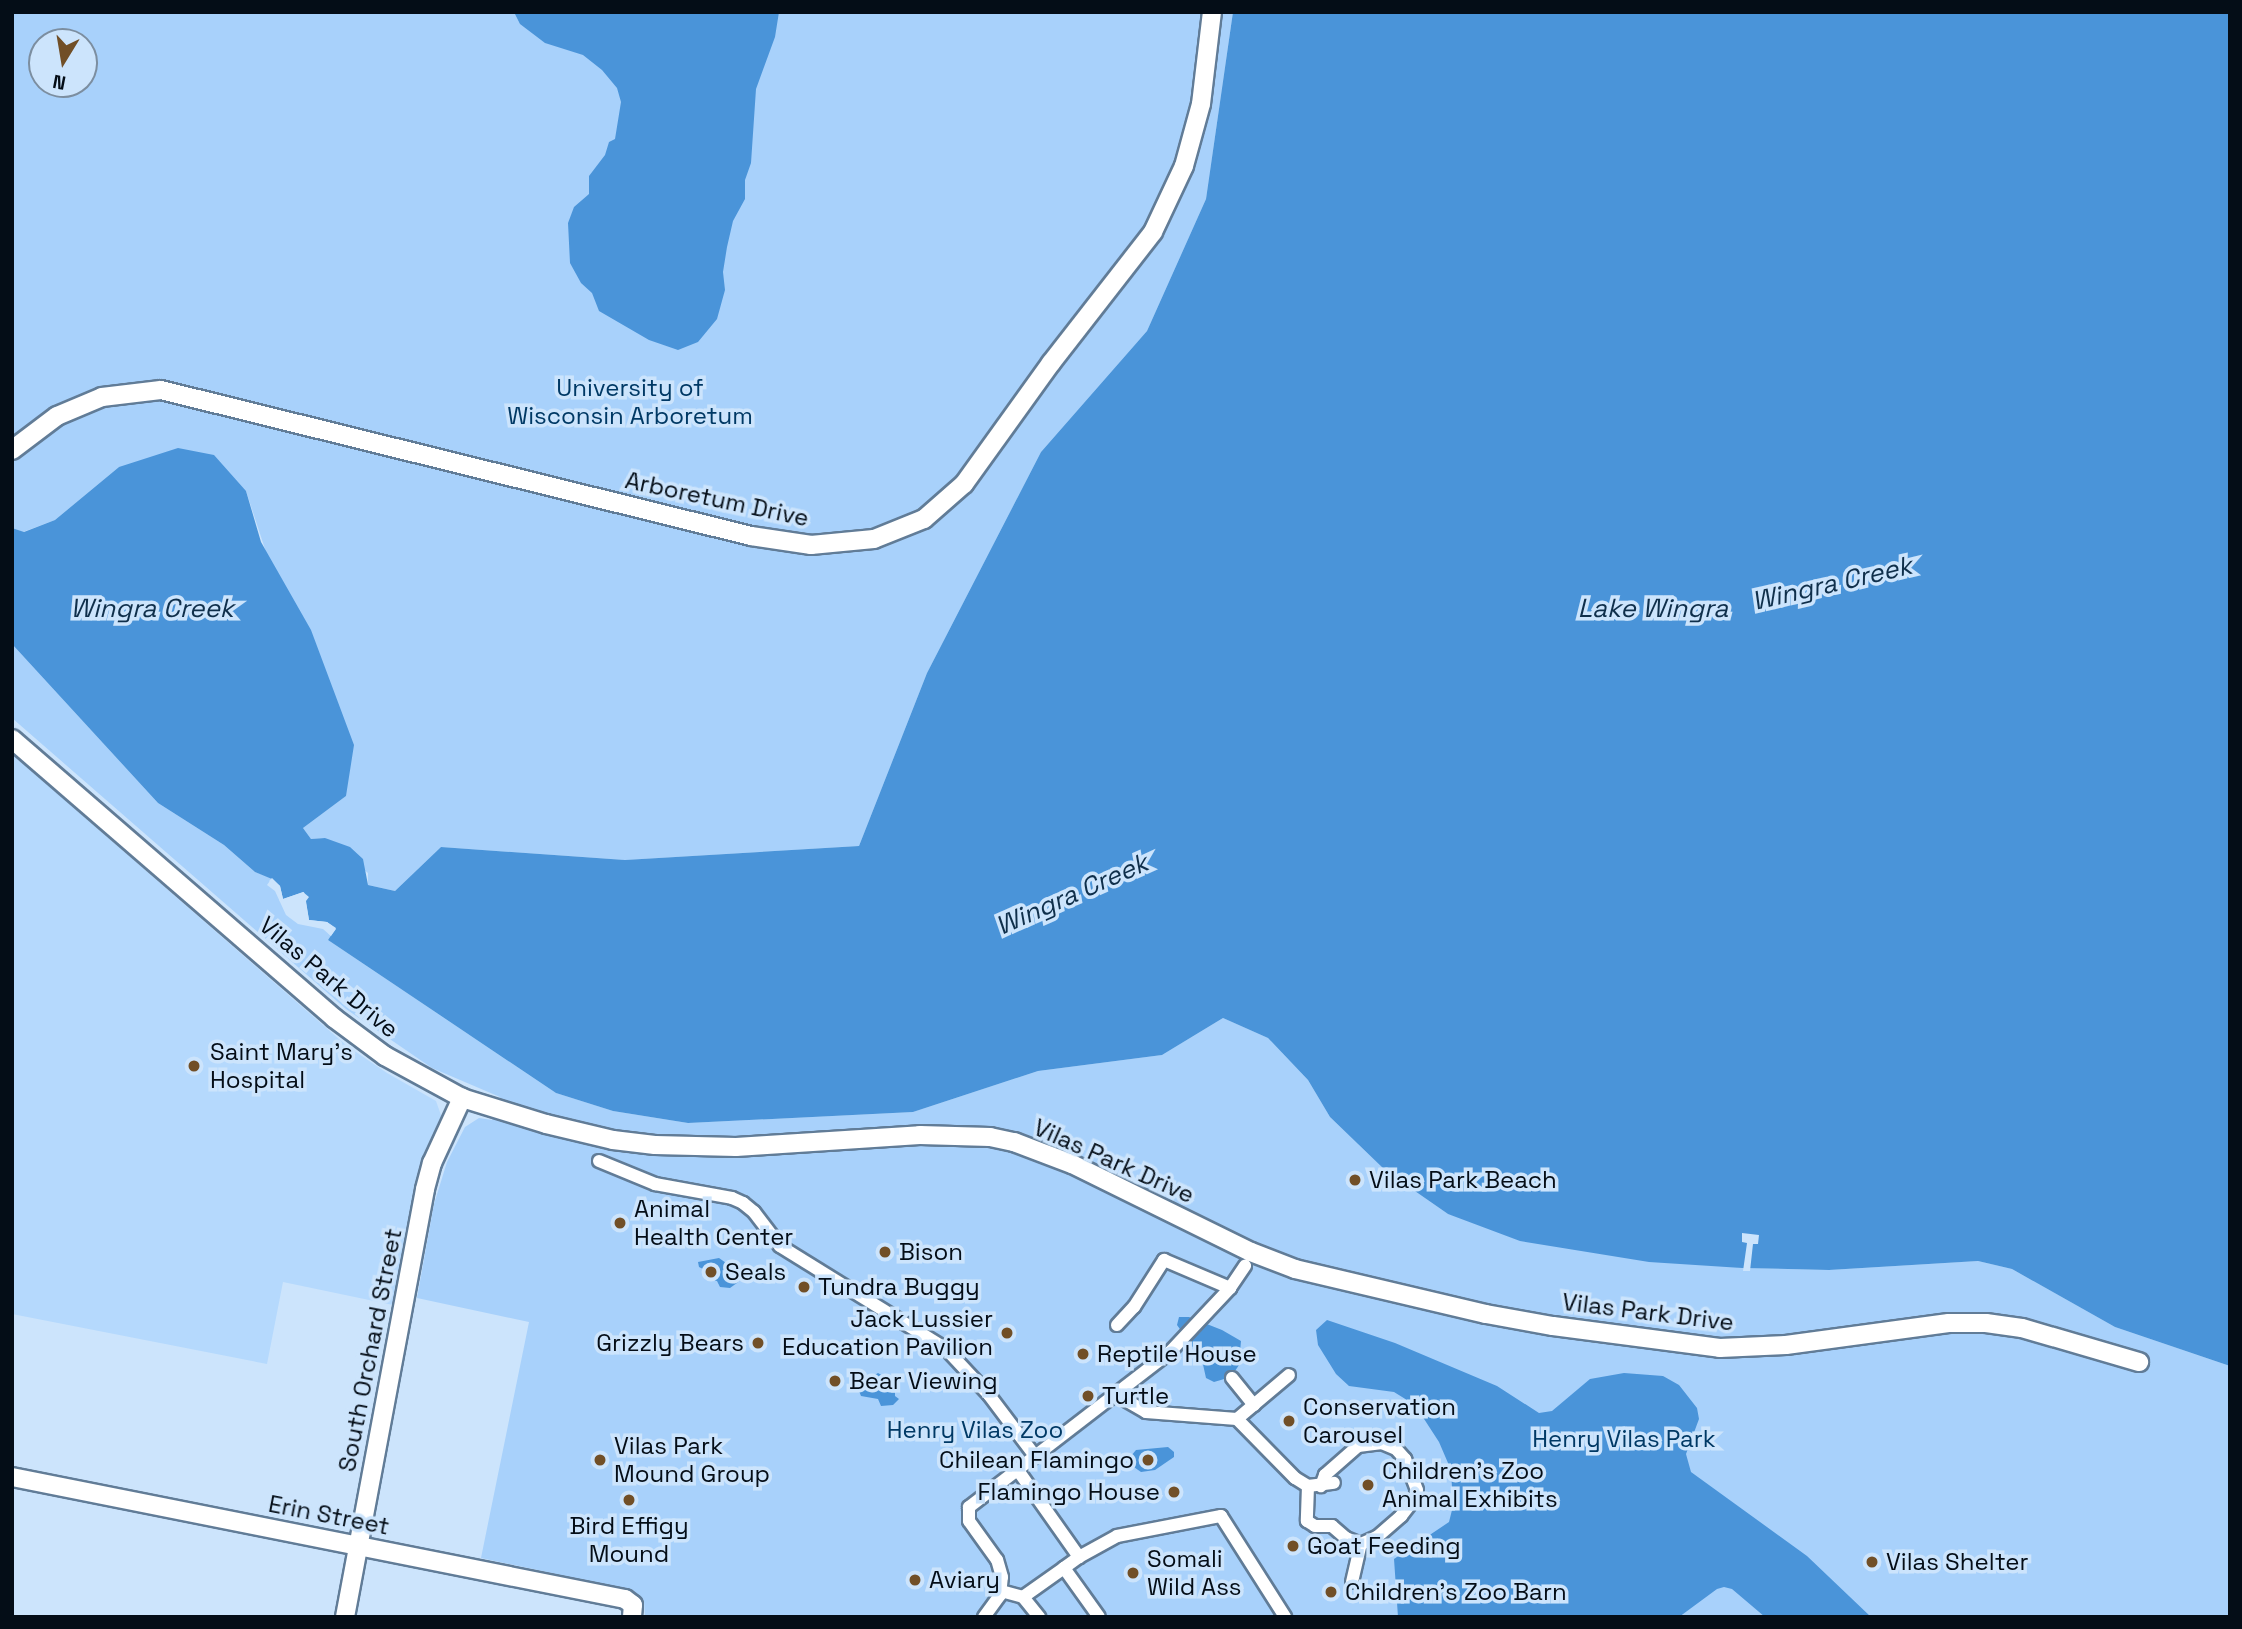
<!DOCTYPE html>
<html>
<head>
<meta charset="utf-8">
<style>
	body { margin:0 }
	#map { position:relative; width:2242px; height:1629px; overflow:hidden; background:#cce4fc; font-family:"Space Grotesk",sans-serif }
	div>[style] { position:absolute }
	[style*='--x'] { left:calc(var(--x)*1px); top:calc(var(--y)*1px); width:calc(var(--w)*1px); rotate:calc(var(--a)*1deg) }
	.built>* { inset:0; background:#b5d9fd }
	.green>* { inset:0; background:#a8d1fb }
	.water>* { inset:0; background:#4a94d9 }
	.pier>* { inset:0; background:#cce4fc }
	.roads { filter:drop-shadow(2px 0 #617c97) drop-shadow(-2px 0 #617c97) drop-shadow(0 2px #617c97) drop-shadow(0 -2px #617c97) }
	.pedestrian>* { height:12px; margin:-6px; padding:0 6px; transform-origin:6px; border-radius:6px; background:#fff }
	.minor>* { height:18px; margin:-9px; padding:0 9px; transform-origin:9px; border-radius:9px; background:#fff }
	.dots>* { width:19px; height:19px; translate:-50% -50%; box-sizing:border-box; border:4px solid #cce4fc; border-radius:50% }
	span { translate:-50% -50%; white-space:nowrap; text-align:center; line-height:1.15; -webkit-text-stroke:7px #cce4fc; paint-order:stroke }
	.park-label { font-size:24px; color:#003965 }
	.street-label { font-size:24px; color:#040d17 }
	.poi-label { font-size:24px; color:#040d17 }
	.left { translate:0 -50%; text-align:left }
	.right { translate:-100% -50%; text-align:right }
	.water-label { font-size:26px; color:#0f2f4b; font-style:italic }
	.frame { position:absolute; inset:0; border:14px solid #040d17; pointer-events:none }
	.north { position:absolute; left:28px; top:28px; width:70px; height:70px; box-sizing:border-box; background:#cce4fc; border:2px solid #7c8ea0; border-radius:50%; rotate:191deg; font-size:19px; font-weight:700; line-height:28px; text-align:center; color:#040d17 }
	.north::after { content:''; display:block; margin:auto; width:24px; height:32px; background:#714f27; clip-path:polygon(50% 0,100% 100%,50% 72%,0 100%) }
</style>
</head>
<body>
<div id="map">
	<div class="built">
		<i style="clip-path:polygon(12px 754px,347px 1046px,387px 1073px,436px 1101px,442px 1118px,421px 1164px,393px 1305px,283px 1282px,267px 1364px,12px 1314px)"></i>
	</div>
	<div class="green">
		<i style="clip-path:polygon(evenodd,12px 12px,1233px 12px,1206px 199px,1147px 331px,1041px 452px,927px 673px,859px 846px,625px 860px,441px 847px,395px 891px,368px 885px,368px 873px,325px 838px,311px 839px,303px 828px,346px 796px,246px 491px,119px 467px,55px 520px,23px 532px,12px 528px,12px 12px,42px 42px,84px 42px,84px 84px,42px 84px,42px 42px)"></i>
		<i style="clip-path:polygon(12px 644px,158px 803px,224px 845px,255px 872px,272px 878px,267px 885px,275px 891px,286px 915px,298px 924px,323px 929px,331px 936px,328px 940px,556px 1093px,613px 1111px,688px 1123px,913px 1112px,1038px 1071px,1162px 1055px,1223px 1018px,1268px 1038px,1308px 1080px,1330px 1117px,1386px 1171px,1448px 1214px,1742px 1268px,1829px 1270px,1978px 1261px,2012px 1269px,2115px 1327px,2230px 1366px,2230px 1617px,645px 1617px,644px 1601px,632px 1590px,481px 1558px,529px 1322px,417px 1298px,434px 1204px,447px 1162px,465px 1127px,479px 1118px,492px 1120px,500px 1097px,432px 1068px,346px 1009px,12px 718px)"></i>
	</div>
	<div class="water">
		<i style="clip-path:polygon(514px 12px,779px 12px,775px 37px,756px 89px,751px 163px,745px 180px,745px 199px,733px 221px,727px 247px,723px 272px,725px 290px,717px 319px,698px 342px,678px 350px,649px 340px,599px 311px,592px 293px,581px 283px,570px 263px,568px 223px,574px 207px,589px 194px,589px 176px,605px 155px,609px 142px,615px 139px,621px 102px,617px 88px,602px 70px,583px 55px,545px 43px,520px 24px)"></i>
		<i style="clip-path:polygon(1233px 12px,2230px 12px,2230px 1366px,2115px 1327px,2012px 1269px,1978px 1261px,1829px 1270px,1742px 1268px,1649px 1262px,1520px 1241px,1448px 1214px,1386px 1171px,1330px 1117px,1308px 1080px,1268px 1038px,1223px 1018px,1162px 1055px,1038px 1071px,913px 1112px,688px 1123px,613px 1111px,556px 1093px,328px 940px,336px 928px,327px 922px,309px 920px,304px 892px,283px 899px,280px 886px,272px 879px,255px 872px,224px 845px,158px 803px,12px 644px,12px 528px,24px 532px,55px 520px,119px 467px,178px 448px,214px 455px,246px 491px,261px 542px,311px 630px,354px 745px,346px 796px,303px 828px,311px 839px,325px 838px,350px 847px,363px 859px,368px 885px,395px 891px,441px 847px,625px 860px,859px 846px,927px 673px,1041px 452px,1147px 331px,1206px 199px)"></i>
		<i style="clip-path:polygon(719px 1258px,736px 1270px,743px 1271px,741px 1280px,730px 1288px,720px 1287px,717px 1281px,708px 1279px,706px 1273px,715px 1274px,714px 1267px,705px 1270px,699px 1267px,698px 1262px)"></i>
		<i style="clip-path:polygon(1179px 1317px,1189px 1317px,1222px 1330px,1241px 1341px,1239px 1365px,1231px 1377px,1214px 1382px,1206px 1378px,1202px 1360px,1177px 1325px)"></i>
		<i style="clip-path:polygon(1327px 1320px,1395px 1343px,1497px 1386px,1539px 1413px,1552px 1411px,1590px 1379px,1624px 1373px,1663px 1376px,1679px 1385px,1697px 1408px,1699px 1419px,1686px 1454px,1691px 1472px,1807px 1556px,1871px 1617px,1765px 1617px,1732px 1589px,1724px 1587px,1717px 1589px,1679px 1617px,1398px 1617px,1394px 1559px,1449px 1522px,1453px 1506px,1451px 1470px,1439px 1442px,1415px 1405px,1394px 1392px,1349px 1386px,1336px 1374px,1318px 1345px,1316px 1330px)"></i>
		<i style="clip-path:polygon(878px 1373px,895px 1383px,895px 1396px,899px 1399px,893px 1405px,881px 1406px,878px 1399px,861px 1396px,857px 1386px)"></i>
		<i style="clip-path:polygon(1168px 1447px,1174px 1452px,1174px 1457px,1155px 1470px,1141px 1472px,1131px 1465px,1131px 1456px,1136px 1450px)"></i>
	</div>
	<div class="pier">
		<i style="clip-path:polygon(272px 878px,280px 886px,283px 899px,303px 892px,309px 897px,306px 901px,309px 920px,327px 922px,336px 929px,331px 936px,328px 933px,332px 929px,326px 925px,306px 922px,303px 896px,280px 902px,277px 888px,269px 881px)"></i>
		<i style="clip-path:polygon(1742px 1233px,1759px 1235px,1758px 1244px,1753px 1244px,1750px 1271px,1743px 1271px,1747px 1243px,1742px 1242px)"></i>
	</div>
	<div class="roads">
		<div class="pedestrian">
			<i style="--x:599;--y:1161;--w:61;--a:22.3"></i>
			<i style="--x:655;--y:1184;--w:78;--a:10.3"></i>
			<i style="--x:732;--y:1198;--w:12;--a:24"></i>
			<i style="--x:743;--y:1203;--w:14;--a:39"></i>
			<i style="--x:754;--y:1212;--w:43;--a:52.6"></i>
			<i style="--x:780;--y:1246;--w:195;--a:31.8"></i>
			<i style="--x:946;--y:1349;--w:63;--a:46.9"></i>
			<i style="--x:989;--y:1395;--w:76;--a:53"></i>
			<i style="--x:1117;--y:1325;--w:25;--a:-47"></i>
			<i style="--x:1134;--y:1307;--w:56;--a:-57.4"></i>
			<i style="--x:1164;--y:1260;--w:72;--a:23"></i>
			<i style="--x:1232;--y:1378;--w:35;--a:51"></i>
			<i style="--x:1115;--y:1394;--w:36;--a:30"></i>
			<i style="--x:1146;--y:1412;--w:91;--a:4.4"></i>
			<i style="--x:1237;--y:1419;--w:83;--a:45.5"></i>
			<i style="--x:1295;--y:1478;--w:15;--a:32"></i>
			<i style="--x:1308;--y:1486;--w:26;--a:-7"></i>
			<i style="--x:1237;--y:1419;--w:68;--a:-40.2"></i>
			<i style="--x:1017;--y:1469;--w:108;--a:54.8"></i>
			<i style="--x:1079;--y:1557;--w:19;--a:144"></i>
			<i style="--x:1064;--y:1568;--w:60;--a:54.5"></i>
			<i style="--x:1308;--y:1486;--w:35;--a:92"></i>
			<i style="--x:1307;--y:1521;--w:9;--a:32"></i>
			<i style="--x:1315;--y:1526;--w:17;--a:0"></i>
			<i style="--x:1332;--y:1526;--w:18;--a:41"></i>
			<i style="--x:1346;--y:1538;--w:16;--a:22"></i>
			<i style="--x:1361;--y:1544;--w:17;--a:-24"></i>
			<i style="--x:1377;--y:1537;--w:32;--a:-41"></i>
			<i style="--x:1401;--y:1516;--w:23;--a:-52"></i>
			<i style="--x:1415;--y:1498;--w:8;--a:-76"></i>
			<i style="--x:1417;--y:1490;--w:33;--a:-111"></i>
			<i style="--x:1405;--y:1459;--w:13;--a:-132"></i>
			<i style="--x:1396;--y:1449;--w:15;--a:-157"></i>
			<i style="--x:1382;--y:1443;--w:24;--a:173"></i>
			<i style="--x:1358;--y:1446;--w:44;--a:138.7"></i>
			<i style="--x:1325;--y:1475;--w:12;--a:110"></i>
			<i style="--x:1079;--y:1557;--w:43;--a:-28.9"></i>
			<i style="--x:1117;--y:1536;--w:106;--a:-10.9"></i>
			<i style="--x:1221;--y:1516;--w:120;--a:57.6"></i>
			<i style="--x:1352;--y:1582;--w:39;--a:-77"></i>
			<i style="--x:1001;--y:1591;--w:23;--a:15"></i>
			<i style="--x:1023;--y:1597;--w:26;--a:51"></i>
			<i style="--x:1023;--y:1597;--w:50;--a:-35.3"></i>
			<i style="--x:984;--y:1617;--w:27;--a:-54"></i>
			<i style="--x:1000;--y:1595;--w:18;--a:-84"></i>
			<i style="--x:1002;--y:1577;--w:18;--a:-106"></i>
			<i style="--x:997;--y:1560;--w:48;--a:-125.7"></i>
			<i style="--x:969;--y:1521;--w:14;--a:-90"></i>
			<i style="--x:969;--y:1507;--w:254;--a:-37.6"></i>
			<i style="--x:1170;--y:1352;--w:88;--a:-46.8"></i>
			<i style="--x:1230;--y:1288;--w:27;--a:-56"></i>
		</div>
		<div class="minor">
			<i style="--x:12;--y:450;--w:56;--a:-37.1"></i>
			<i style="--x:57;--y:416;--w:49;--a:-22.9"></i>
			<i style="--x:102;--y:397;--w:59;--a:-6.8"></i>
			<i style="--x:161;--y:390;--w:608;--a:13.9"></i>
			<i style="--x:751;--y:536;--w:61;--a:8.5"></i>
			<i style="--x:811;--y:545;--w:63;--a:-5.4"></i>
			<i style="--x:874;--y:539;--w:54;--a:-21.8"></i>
			<i style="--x:924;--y:519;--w:53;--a:-41.2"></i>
			<i style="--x:964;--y:484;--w:149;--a:-54.3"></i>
			<i style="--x:1051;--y:363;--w:166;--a:-52.1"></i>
			<i style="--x:1153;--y:232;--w:73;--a:-64.8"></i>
			<i style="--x:1184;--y:166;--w:64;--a:-74.7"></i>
			<i style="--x:1201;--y:104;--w:93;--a:-83.2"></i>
			<i style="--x:12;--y:739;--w:426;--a:40.9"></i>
			<i style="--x:334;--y:1018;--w:64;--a:36.7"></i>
			<i style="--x:385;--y:1056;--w:88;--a:28.6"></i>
			<i style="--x:462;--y:1098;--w:88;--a:17.2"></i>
			<i style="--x:546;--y:1124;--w:69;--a:13.4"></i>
			<i style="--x:613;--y:1140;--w:42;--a:6.8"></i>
			<i style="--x:655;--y:1145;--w:81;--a:1.4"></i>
			<i style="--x:736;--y:1147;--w:184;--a:-3.7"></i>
			<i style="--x:920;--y:1135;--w:70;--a:1.6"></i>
			<i style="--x:990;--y:1137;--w:25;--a:12"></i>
			<i style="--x:1014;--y:1142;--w:62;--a:20.8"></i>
			<i style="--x:1072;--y:1164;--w:199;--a:26.2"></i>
			<i style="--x:1251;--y:1252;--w:47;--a:21.1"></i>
			<i style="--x:1295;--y:1269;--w:196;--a:13.3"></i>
			<i style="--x:1486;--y:1314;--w:68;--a:10.2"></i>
			<i style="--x:1553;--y:1326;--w:168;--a:7.5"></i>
			<i style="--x:1720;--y:1348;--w:66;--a:-2.6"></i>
			<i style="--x:1786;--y:1345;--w:164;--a:-7.7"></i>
			<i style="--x:1949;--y:1323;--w:37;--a:0"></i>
			<i style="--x:1986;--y:1323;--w:36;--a:8"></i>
			<i style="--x:2022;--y:1328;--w:122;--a:16.2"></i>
			<i style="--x:12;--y:1477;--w:625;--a:11.26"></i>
			<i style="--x:625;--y:1599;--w:10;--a:37"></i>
			<i style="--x:633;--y:1605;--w:12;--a:95"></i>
			<i style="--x:345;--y:1617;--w:435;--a:-79.4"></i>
			<i style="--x:425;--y:1189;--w:27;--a:-75"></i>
			<i style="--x:432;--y:1163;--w:72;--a:-65.2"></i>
		</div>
	</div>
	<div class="dots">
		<i style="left:194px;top:1066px;background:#714f27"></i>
		<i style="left:1355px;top:1180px;background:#714f27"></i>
		<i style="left:620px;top:1223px;background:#714f27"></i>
		<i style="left:885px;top:1252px;background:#714f27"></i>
		<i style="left:711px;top:1272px;background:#714f27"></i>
		<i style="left:804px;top:1287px;background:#714f27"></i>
		<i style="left:1007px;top:1333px;background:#714f27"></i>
		<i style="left:758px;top:1343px;background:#714f27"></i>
		<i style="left:1083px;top:1354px;background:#714f27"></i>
		<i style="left:835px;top:1381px;background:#714f27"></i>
		<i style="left:1088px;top:1396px;background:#714f27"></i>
		<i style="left:1289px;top:1421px;background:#714f27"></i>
		<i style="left:600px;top:1460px;background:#714f27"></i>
		<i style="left:1148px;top:1460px;background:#714f27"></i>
		<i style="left:1368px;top:1485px;background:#714f27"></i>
		<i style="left:1174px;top:1492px;background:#714f27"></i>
		<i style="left:629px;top:1500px;background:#714f27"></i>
		<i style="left:1293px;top:1546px;background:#714f27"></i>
		<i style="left:1872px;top:1562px;background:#714f27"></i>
		<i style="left:1133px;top:1573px;background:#714f27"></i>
		<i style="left:915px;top:1580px;background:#714f27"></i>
		<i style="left:1331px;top:1592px;background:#714f27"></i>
	</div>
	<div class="park-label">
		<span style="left:630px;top:402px">University of<br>Wisconsin Arboretum</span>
		<span style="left:975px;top:1430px">Henry Vilas Zoo</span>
		<span style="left:1624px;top:1439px">Henry Vilas Park</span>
	</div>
	<div class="street-label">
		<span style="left:717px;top:499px;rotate:12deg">Arboretum Drive</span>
		<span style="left:329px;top:977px;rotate:40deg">Vilas Park Drive</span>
		<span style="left:1114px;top:1161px;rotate:24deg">Vilas Park Drive</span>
		<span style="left:1648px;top:1312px;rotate:7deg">Vilas Park Drive</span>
		<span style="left:370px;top:1350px;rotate:-79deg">South Orchard Street</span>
		<span style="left:329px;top:1515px;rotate:11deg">Erin Street</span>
	</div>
	<div class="poi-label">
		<span class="left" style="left:210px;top:1066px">Saint Mary's<br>Hospital</span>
		<span class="left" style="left:1369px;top:1180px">Vilas Park Beach</span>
		<span class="left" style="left:634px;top:1223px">Animal<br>Health Center</span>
		<span class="left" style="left:899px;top:1252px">Bison</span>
		<span class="left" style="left:725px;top:1272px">Seals</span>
		<span class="left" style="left:818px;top:1287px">Tundra Buggy</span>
		<span class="right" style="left:993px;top:1333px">Jack Lussier<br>Education Pavilion</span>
		<span class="right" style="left:744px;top:1343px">Grizzly Bears</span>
		<span class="left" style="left:1097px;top:1354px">Reptile House</span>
		<span class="left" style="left:849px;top:1381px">Bear Viewing</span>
		<span class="left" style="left:1102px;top:1396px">Turtle</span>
		<span class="left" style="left:1303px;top:1421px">Conservation<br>Carousel</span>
		<span class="left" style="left:614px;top:1460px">Vilas Park<br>Mound Group</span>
		<span class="right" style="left:1134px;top:1460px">Chilean Flamingo</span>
		<span class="left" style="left:1382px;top:1485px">Children's Zoo<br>Animal Exhibits</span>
		<span class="right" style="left:1160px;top:1492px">Flamingo House</span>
		<span style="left:629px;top:1540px">Bird Effigy<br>Mound</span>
		<span class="left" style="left:1307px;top:1546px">Goat Feeding</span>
		<span class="left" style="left:1147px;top:1573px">Somali<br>Wild Ass</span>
		<span class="left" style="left:1886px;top:1562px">Vilas Shelter</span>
		<span class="left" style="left:929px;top:1580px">Aviary</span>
		<span class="left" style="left:1345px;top:1592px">Children's Zoo Barn</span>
	</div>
	<div class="water-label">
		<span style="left:1832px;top:584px;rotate:-13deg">Wingra Creek</span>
		<span style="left:152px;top:609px">Wingra Creek</span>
		<span style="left:1653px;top:609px">Lake Wingra</span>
		<span style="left:1072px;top:895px;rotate:-24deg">Wingra Creek</span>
	</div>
	<div class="frame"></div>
	<div class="north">N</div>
</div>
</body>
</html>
